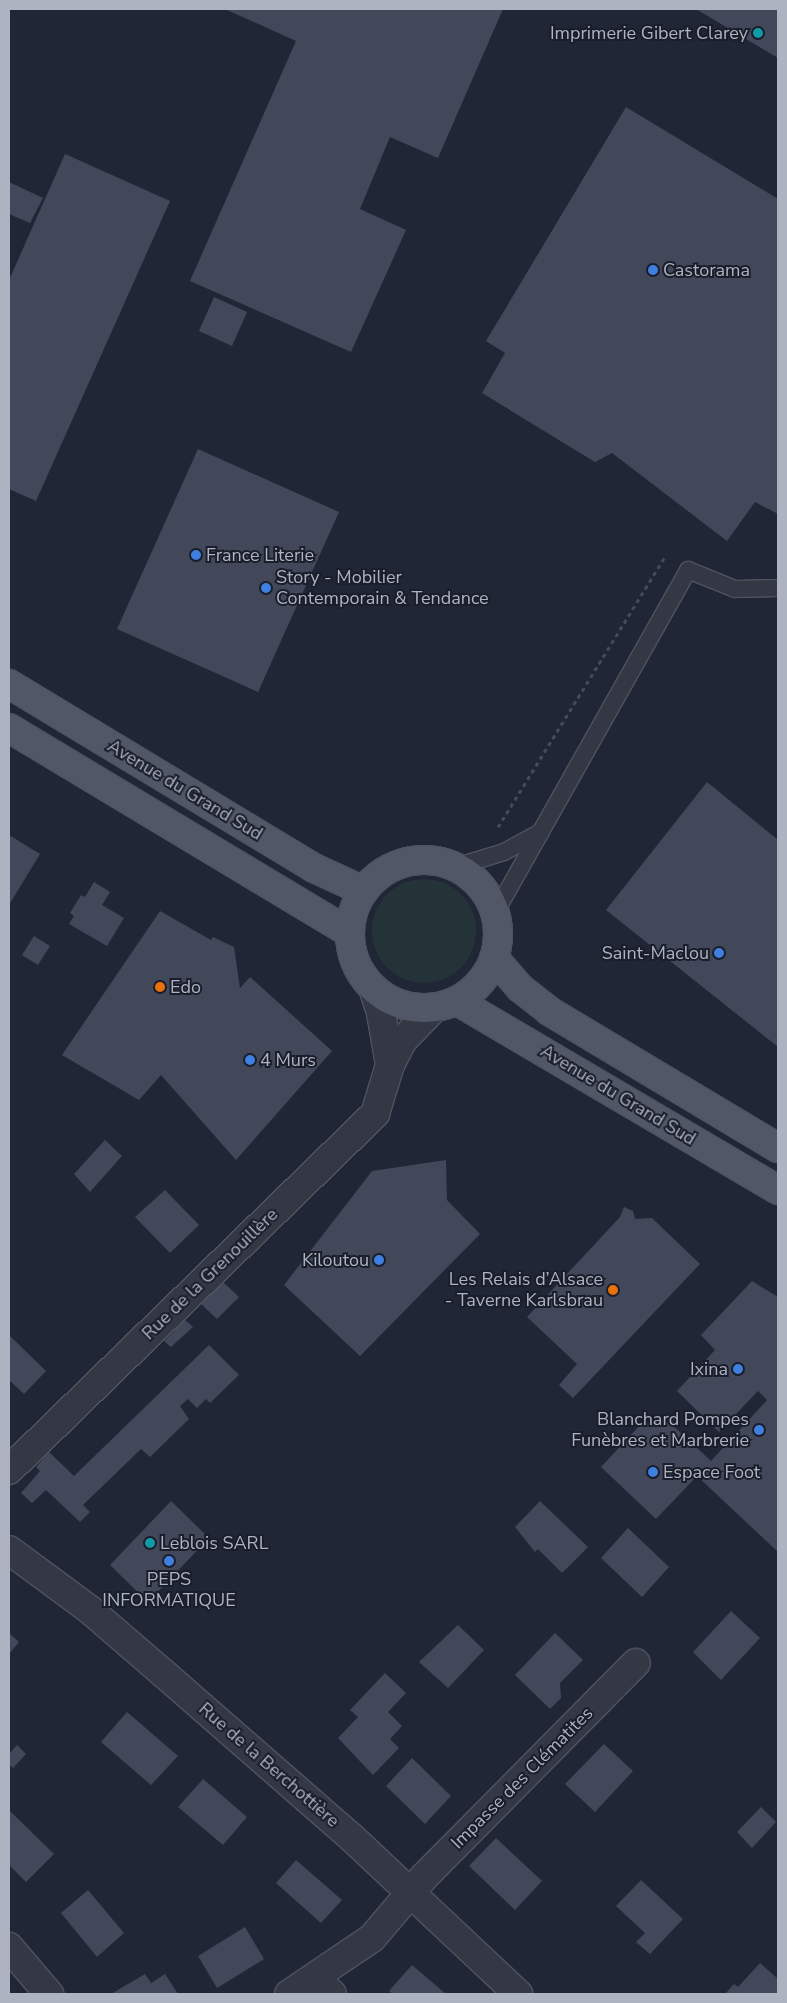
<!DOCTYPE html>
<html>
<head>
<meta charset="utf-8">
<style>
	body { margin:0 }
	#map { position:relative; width:787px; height:2003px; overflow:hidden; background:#202635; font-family:"Nunito Sans",sans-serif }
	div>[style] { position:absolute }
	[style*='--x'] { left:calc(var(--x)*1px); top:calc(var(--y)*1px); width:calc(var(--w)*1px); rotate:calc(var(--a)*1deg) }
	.green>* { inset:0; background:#233337 }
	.round { border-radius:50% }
	.building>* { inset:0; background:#42485a }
	.path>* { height:3px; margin-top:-1.5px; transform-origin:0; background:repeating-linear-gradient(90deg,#404e53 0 4px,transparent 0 8px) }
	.roads { filter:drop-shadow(1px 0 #4e5360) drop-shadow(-1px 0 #4e5360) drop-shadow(0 1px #4e5360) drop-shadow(0 -1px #4e5360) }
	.lane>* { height:16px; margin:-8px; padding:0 8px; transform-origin:8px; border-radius:8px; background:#343845 }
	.street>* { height:28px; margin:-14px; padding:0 14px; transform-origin:14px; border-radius:14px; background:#343845 }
	.primary>* { height:28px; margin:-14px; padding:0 14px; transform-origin:14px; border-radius:14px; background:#515766 }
	.primary>.ring { margin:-14px; padding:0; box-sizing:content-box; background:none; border:28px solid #515766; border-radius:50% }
	.dots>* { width:14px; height:14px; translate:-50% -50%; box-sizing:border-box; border:2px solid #191e2a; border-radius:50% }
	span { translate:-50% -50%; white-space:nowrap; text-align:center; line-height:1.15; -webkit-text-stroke:4px #191e2a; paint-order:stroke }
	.poi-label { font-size:18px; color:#aeb3c2 }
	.right { translate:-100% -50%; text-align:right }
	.left { translate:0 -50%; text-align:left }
	.street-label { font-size:18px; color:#aeb3c2 }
	.frame { position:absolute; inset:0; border:10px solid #aeb3c2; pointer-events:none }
</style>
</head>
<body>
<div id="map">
	<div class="green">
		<i class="round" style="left:372px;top:879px;width:104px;height:104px"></i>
	</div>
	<div class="building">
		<i style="clip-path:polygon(225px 9px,503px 9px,438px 158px,390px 137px,360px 209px,406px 230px,351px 352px,190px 281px,296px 41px)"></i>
		<i style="clip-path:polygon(696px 9px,778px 9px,778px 58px)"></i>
		<i style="clip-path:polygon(626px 107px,778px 199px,778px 514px,755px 502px,727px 541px,612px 453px,595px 462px,482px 393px,505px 353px,486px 341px)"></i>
		<i style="clip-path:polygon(65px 154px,170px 201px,36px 501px,9px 489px,9px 280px)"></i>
		<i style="clip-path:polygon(9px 182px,43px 198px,30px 223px,9px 214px)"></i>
		<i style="clip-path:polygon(214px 297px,247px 312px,232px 346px,199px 331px)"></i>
		<i style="clip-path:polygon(198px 449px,339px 512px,258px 692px,117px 629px)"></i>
		<i style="clip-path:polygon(707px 782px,778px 840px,778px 1047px,606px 910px)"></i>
		<i style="clip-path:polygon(9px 835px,40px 854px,9px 905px)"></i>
		<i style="clip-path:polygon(94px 882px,110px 892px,102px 905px,124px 918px,107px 946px,69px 924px,74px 916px,70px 913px,81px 895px,85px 897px)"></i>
		<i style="clip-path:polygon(160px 911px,211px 940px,213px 937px,234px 947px,240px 988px,250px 977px,332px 1051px,236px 1160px,161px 1075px,139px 1100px,62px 1055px)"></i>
		<i style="clip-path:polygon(34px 936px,50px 946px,38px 965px,22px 955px)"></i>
		<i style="clip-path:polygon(105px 1140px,122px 1156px,90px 1192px,74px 1174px)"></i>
		<i style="clip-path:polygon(446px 1160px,447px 1200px,480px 1234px,360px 1356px,284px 1285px,372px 1171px)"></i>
		<i style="clip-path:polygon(165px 1190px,199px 1225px,170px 1253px,135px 1217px)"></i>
		<i style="clip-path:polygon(624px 1207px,633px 1211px,635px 1219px,652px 1218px,700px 1264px,573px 1398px,559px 1385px,577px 1364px,527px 1317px,620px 1217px)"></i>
		<i style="clip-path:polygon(752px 1281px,778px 1297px,778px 1552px,697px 1476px,656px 1519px,601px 1467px,643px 1422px,669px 1422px,711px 1461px,767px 1400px,758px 1391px,719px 1432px,677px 1391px,715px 1350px,701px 1335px)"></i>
		<i style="clip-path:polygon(223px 1282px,239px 1297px,217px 1319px,201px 1304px)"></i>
		<i style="clip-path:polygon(185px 1320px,193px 1327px,171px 1347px,164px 1341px)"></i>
		<i style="clip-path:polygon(9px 1335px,46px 1371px,24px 1394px,9px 1380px)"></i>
		<i style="clip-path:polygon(209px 1345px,239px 1375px,210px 1403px,206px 1399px,197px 1408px,188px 1399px,180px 1406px,189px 1419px,150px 1457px,141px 1449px,83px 1505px,90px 1512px,80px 1522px,46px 1490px,32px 1503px,21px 1493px,40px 1471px,36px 1467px,49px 1452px,74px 1476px)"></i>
		<i style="clip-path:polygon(171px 1501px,209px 1538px,148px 1602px,110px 1565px)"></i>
		<i style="clip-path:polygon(540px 1501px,588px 1547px,562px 1573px,538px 1549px,535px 1552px,515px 1527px)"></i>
		<i style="clip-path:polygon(628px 1528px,669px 1567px,642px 1597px,601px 1558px)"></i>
		<i style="clip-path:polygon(731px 1611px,760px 1638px,721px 1680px,693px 1652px)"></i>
		<i style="clip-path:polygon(458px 1625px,484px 1650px,448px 1688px,419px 1662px)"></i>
		<i style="clip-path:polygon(9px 1633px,19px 1642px,9px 1654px)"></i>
		<i style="clip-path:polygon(555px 1633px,583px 1660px,560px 1683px,561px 1698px,550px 1709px,515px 1675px)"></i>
		<i style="clip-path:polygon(385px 1673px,406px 1693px,388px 1712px,402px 1726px,390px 1739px,399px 1748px,373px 1775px,338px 1738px,358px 1717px,350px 1710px)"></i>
		<i style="clip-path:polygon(127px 1712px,178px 1756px,151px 1785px,101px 1742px)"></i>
		<i style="clip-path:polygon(604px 1744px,633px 1771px,595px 1812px,565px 1784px)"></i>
		<i style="clip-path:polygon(17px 1745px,26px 1754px,13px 1768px,9px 1764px,9px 1754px)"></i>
		<i style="clip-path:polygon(412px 1758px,451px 1796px,425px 1824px,386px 1786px)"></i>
		<i style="clip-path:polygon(203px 1779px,247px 1817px,223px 1845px,178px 1807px)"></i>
		<i style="clip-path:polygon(761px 1807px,776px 1822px,752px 1848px,737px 1832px)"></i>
		<i style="clip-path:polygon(9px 1810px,54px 1854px,26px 1882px,9px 1865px)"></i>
		<i style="clip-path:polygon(496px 1838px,542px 1881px,515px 1910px,469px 1866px)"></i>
		<i style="clip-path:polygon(296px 1860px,342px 1900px,321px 1923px,276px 1883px)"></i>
		<i style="clip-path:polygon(641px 1880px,683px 1919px,650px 1954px,636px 1942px,645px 1933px,616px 1906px)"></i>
		<i style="clip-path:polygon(88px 1890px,124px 1933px,97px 1957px,61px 1913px)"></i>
		<i style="clip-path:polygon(245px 1927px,264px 1959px,217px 1988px,198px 1956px)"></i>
		<i style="clip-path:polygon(760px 1963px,778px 1979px,778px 1994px,725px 1994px,734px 1984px,738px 1987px)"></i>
		<i style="clip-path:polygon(412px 1965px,446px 1994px,393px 1994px,389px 1991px)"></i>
		<i style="clip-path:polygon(145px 1974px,151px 1983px,165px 1974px,178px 1994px,111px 1994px)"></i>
	</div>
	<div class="path">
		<i style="--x:498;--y:827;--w:320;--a:-58.3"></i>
	</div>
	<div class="roads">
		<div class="lane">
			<i style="--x:455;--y:867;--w:51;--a:-17"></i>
			<i style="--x:504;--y:852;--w:42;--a:-28.4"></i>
			<i style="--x:495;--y:913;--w:394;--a:-60.6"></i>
			<i style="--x:688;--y:570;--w:51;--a:22"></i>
			<i style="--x:735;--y:589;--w:43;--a:-1.3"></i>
		</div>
		<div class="street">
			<i style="--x:373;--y:988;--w:26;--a:72"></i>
			<i style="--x:381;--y:1013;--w:53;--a:80.2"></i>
			<i style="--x:9;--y:1470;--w:511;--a:-44.21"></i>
			<i style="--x:375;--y:1114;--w:51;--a:-73"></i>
			<i style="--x:390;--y:1065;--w:28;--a:-63"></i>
			<i style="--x:403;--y:1040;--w:45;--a:-45.9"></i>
			<i style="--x:9;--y:1550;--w:101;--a:36.5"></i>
			<i style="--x:90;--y:1610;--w:96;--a:40.8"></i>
			<i style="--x:163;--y:1673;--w:248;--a:41.1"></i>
			<i style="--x:350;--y:1836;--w:231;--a:43.2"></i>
			<i style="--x:9;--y:1947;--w:62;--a:49.6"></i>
			<i style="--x:315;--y:1978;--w:23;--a:43"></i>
			<i style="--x:289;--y:1994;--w:100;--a:-34"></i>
			<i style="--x:372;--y:1938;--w:80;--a:-49.6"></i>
			<i style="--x:424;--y:1877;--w:301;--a:-45.3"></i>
		</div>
		<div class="primary">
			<i style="--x:9;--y:684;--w:356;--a:31.1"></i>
			<i style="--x:314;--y:868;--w:55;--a:24.7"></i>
			<i style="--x:9;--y:728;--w:398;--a:31"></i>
			<i class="ring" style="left:350px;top:860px;width:120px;height:120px"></i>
			<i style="--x:494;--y:958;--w:40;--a:49"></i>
			<i style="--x:520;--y:988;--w:37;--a:38"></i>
			<i style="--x:549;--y:1011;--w:267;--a:30.9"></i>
			<i style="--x:457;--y:1001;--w:373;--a:30.5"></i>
		</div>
	</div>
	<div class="dots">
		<i style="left:758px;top:33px;background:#0f9aa8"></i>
		<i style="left:653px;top:270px;background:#3f7fe0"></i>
		<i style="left:196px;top:555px;background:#3f7fe0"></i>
		<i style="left:266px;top:588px;background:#3f7fe0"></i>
		<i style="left:719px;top:953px;background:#3f7fe0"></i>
		<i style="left:160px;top:987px;background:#e8710a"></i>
		<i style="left:250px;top:1060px;background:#3f7fe0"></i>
		<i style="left:379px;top:1260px;background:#3f7fe0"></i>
		<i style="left:613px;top:1290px;background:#e8710a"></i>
		<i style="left:738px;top:1369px;background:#3f7fe0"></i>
		<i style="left:759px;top:1430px;background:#3f7fe0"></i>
		<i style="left:653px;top:1472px;background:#3f7fe0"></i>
		<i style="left:150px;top:1543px;background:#0f9aa8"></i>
		<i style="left:169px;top:1561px;background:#3f7fe0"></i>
	</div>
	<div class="poi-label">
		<span class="right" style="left:748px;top:33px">Imprimerie Gibert Clarey</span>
		<span class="left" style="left:663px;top:270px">Castorama</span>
		<span class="left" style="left:206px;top:555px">France Literie</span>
		<span class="left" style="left:276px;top:588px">Story - Mobilier<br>Contemporain &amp; Tendance</span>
		<span class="right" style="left:709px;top:953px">Saint-Maclou</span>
		<span class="left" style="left:170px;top:987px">Edo</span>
		<span class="left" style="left:260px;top:1060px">4 Murs</span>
		<span class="right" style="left:369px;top:1260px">Kiloutou</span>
		<span class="right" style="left:603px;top:1290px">Les Relais d’Alsace<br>- Taverne Karlsbrau</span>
		<span class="right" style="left:728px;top:1369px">Ixina</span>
		<span class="right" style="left:749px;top:1430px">Blanchard Pompes<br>Funèbres et Marbrerie</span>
		<span class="left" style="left:663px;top:1472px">Espace Foot</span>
		<span class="left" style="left:160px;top:1543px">Leblois SARL</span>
		<span style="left:169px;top:1590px">PEPS<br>INFORMATIQUE</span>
	</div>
	<div class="street-label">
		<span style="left:185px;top:790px;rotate:31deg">Avenue du Grand Sud</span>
		<span style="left:618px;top:1095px;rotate:31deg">Avenue du Grand Sud</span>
		<span style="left:210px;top:1274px;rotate:-44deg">Rue de la Grenouillère</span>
		<span style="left:269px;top:1765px;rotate:41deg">Rue de la Berchottière</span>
		<span style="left:522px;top:1778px;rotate:-45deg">Impasse des Clématites</span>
	</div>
	<div class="frame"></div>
</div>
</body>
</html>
